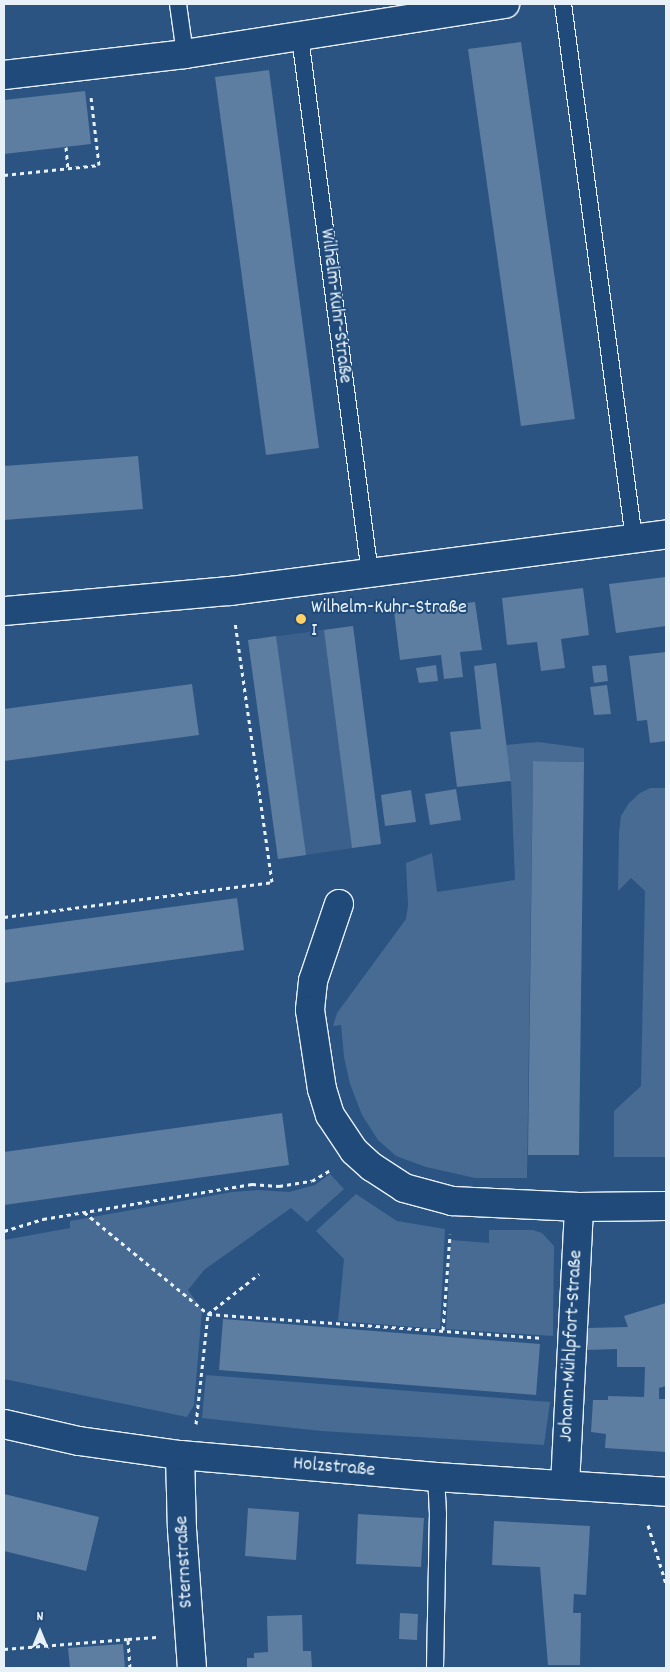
<!DOCTYPE html>
<html>
<head>
<meta charset="utf-8">
<style>
	body { margin:0 }
	#map { position:relative; width:670px; height:1672px; overflow:hidden; background:#2b5482; font-family:Dekko,sans-serif }
	div>[style] { position:absolute }
	[style*='--x'] { left:calc(var(--x)*1px); top:calc(var(--y)*1px); width:calc(var(--w)*1px); rotate:calc(var(--a)*1deg) }
	.built>* { inset:0; background:#3a608b }
	.green>* { inset:0; background:#476b93 }
	.building>* { inset:0; background:#5d7da1 }
	.path>* { height:3px; margin-top:-1.5px; transform-origin:0; background:repeating-linear-gradient(90deg,#e8f1f8 0 4px,transparent 0 8px) }
	.roads { filter:drop-shadow(1px 0 #e8f1f8) drop-shadow(-1px 0 #e8f1f8) drop-shadow(0 1px #e8f1f8) drop-shadow(0 -1px #e8f1f8) }
	.service>* { height:16px; margin:-8px; padding:0 8px; transform-origin:8px; border-radius:8px; background:#1f4a7a }
	.minor>* { height:28px; margin:-14px; padding:0 14px; transform-origin:14px; border-radius:14px; background:#1f4a7a }
	.tertiary>* { height:28px; margin:-14px; padding:0 14px; transform-origin:14px; border-radius:14px; background:#1f4a7a }
	.dots>* { width:14px; height:14px; translate:-50% -50%; box-sizing:border-box; border:2px solid #1f4a7a; border-radius:50% }
	span { translate:-50% -50%; white-space:nowrap; text-align:center; line-height:1.15; -webkit-text-stroke:4px #1f4a7a; paint-order:stroke }
	.street-label { font-size:20px; color:#e8f1f8 }
	.poi-label { font-size:20px; color:#e8f1f8 }
	.left { translate:0 -50%; text-align:left }
	.frame { position:absolute; inset:0; border:5px solid #e8f1f8; pointer-events:none }
	.north { position:absolute; left:15px; top:1607px; width:50px; height:50px; -webkit-text-stroke:4px #1f4a7a; paint-order:stroke; rotate:0deg; font-size:14px; font-weight:700; line-height:20px; text-align:center; color:#e8f1f8 }
	.north::after { content:''; display:block; margin:auto; width:18px; height:22px; background:#e8f1f8; clip-path:polygon(50% 0,100% 100%,50% 72%,0 100%) }
</style>
</head>
<body>
<div id="map">
	<div class="built">
		<i style="clip-path:polygon(353px 626px,381px 844px,278px 859px,248px 640px)"></i>
	</div>
	<div class="green">
		<i style="clip-path:polygon(538px 742px,584px 748px,584px 762px,533px 761px,527px 1178px,475px 1178px,426px 1167px,396px 1156px,378px 1140px,362px 1115px,350px 1084px,344px 1057px,341px 1025px,333px 1026px,337px 1013px,406px 919px,408px 905px,406px 863px,432px 853px,437px 892px,515px 880px,511px 781px,506px 745px)"></i>
		<i style="clip-path:polygon(650px 788px,666px 788px,666px 1157px,614px 1157px,614px 1111px,641px 1086px,645px 891px,631px 878px,618px 891px,619px 832px,621px 816px,629px 803px,640px 793px)"></i>
		<i style="clip-path:polygon(330px 1174px,344px 1189px,307px 1222px,291px 1208px,204px 1270px,188px 1290px,202px 1310px,194px 1405px,187px 1417px,4px 1379px,4px 1240px,70px 1228px,70px 1221px,232px 1192px,258px 1190px,289px 1192px,315px 1185px)"></i>
		<i style="clip-path:polygon(356px 1194px,397px 1221px,445px 1229px,440px 1329px,338px 1321px,344px 1259px,316px 1231px)"></i>
		<i style="clip-path:polygon(489px 1230px,533px 1230px,542px 1233px,554px 1246px,553px 1336px,446px 1329px,451px 1240px,489px 1243px)"></i>
		<i style="clip-path:polygon(206px 1375px,550px 1402px,544px 1445px,321px 1431px,202px 1418px)"></i>
	</div>
	<div class="building">
		<i style="clip-path:polygon(521px 42px,575px 419px,521px 426px,468px 49px)"></i>
		<i style="clip-path:polygon(269px 70px,319px 448px,266px 455px,215px 77px)"></i>
		<i style="clip-path:polygon(85px 91px,91px 144px,4px 154px,4px 100px)"></i>
		<i style="clip-path:polygon(138px 456px,143px 509px,4px 520px,4px 466px)"></i>
		<i style="clip-path:polygon(666px 577px,666px 626px,616px 633px,609px 584px)"></i>
		<i style="clip-path:polygon(583px 588px,589px 635px,561px 639px,565px 668px,541px 671px,537px 642px,507px 645px,502px 598px)"></i>
		<i style="clip-path:polygon(475px 602px,482px 650px,460px 652px,463px 677px,444px 679px,441px 655px,400px 660px,394px 611px)"></i>
		<i style="clip-path:polygon(353px 626px,381px 844px,352px 848px,324px 630px)"></i>
		<i style="clip-path:polygon(276px 636px,306px 855px,278px 859px,248px 640px)"></i>
		<i style="clip-path:polygon(666px 652px,666px 741px,650px 743px,647px 720px,637px 721px,629px 656px)"></i>
		<i style="clip-path:polygon(496px 663px,511px 781px,457px 787px,450px 732px,481px 729px,474px 666px)"></i>
		<i style="clip-path:polygon(436px 665px,438px 681px,419px 683px,416px 668px)"></i>
		<i style="clip-path:polygon(606px 665px,608px 681px,594px 683px,592px 666px)"></i>
		<i style="clip-path:polygon(192px 684px,199px 735px,4px 761px,4px 709px)"></i>
		<i style="clip-path:polygon(607px 685px,611px 714px,594px 715px,590px 687px)"></i>
		<i style="clip-path:polygon(533px 761px,584px 762px,579px 1155px,528px 1155px)"></i>
		<i style="clip-path:polygon(456px 789px,461px 820px,430px 825px,425px 794px)"></i>
		<i style="clip-path:polygon(411px 790px,416px 822px,385px 826px,381px 795px)"></i>
		<i style="clip-path:polygon(237px 898px,244px 950px,4px 983px,4px 930px)"></i>
		<i style="clip-path:polygon(282px 1113px,289px 1165px,4px 1205px,4px 1152px)"></i>
		<i style="clip-path:polygon(666px 1303px,666px 1386px,659px 1388px,659px 1399px,666px 1399px,666px 1452px,605px 1448px,606px 1434px,591px 1432px,593px 1400px,608px 1400px,608px 1396px,644px 1397px,645px 1367px,617px 1367px,617px 1349px,586px 1350px,587px 1328px,628px 1327px,624px 1316px)"></i>
		<i style="clip-path:polygon(223px 1319px,540px 1344px,536px 1395px,219px 1370px)"></i>
		<i style="clip-path:polygon(4px 1494px,99px 1517px,86px 1571px,4px 1551px)"></i>
		<i style="clip-path:polygon(248px 1508px,299px 1512px,296px 1560px,245px 1556px)"></i>
		<i style="clip-path:polygon(358px 1514px,424px 1518px,421px 1567px,356px 1564px)"></i>
		<i style="clip-path:polygon(494px 1521px,590px 1526px,586px 1595px,574px 1594px,573px 1613px,581px 1613px,580px 1665px,548px 1665px,540px 1567px,492px 1565px)"></i>
		<i style="clip-path:polygon(400px 1613px,418px 1614px,417px 1640px,399px 1639px)"></i>
		<i style="clip-path:polygon(302px 1615px,303px 1651px,311px 1651px,312px 1668px,247px 1668px,247px 1658px,254px 1658px,254px 1653px,268px 1652px,267px 1616px)"></i>
		<i style="clip-path:polygon(123px 1644px,125px 1668px,70px 1668px,68px 1648px)"></i>
	</div>
	<div class="path">
		<i style="--x:66;--y:147;--w:21;--a:85"></i>
		<i style="--x:4;--y:175;--w:96;--a:-6"></i>
		<i style="--x:99;--y:165;--w:68;--a:-96.7"></i>
		<i style="--x:4;--y:917;--w:270;--a:-7.4"></i>
		<i style="--x:272;--y:882;--w:264;--a:-98.1"></i>
		<i style="--x:84;--y:1212;--w:161;--a:39.4"></i>
		<i style="--x:208;--y:1314;--w:65;--a:-38.1"></i>
		<i style="--x:4;--y:1231;--w:41;--a:-17.1"></i>
		<i style="--x:43;--y:1219;--w:212;--a:-9.5"></i>
		<i style="--x:252;--y:1184;--w:27;--a:4"></i>
		<i style="--x:279;--y:1186;--w:33;--a:-9"></i>
		<i style="--x:312;--y:1181;--w:21;--a:-31"></i>
		<i style="--x:443;--y:1330;--w:96;--a:-85.8"></i>
		<i style="--x:196;--y:1424;--w:111;--a:-83.8"></i>
		<i style="--x:208;--y:1314;--w:333;--a:4.1"></i>
		<i style="--x:648;--y:1525;--w:62;--a:73"></i>
		<i style="--x:4;--y:1649;--w:124;--a:-4.6"></i>
		<i style="--x:130;--y:1668;--w:29;--a:-94"></i>
		<i style="--x:128;--y:1639;--w:29;--a:-4"></i>
	</div>
	<div class="roads">
		<div class="service">
			<i style="--x:178;--y:4;--w:50;--a:82"></i>
			<i style="--x:563;--y:4;--w:540;--a:82.44"></i>
			<i style="--x:300;--y:37;--w:542;--a:82.57"></i>
			<i style="--x:435;--y:1668;--w:154;--a:-88.9"></i>
			<i style="--x:438;--y:1514;--w:37;--a:-93"></i>
		</div>
		<div class="minor">
			<i style="--x:4;--y:75;--w:182;--a:-6.6"></i>
			<i style="--x:185;--y:54;--w:324;--a:-8.9"></i>
			<i style="--x:4;--y:611;--w:227;--a:-5.1"></i>
			<i style="--x:230;--y:591;--w:440;--a:-7.4"></i>
			<i style="--x:339;--y:904;--w:81;--a:108.7"></i>
			<i style="--x:313;--y:981;--w:29;--a:96"></i>
			<i style="--x:310;--y:1010;--w:80;--a:81.4"></i>
			<i style="--x:322;--y:1089;--w:27;--a:73"></i>
			<i style="--x:330;--y:1115;--w:43;--a:56.3"></i>
			<i style="--x:354;--y:1151;--w:24;--a:42"></i>
			<i style="--x:372;--y:1167;--w:38;--a:33"></i>
			<i style="--x:404;--y:1188;--w:50;--a:15.2"></i>
			<i style="--x:452;--y:1201;--w:127;--a:2.7"></i>
			<i style="--x:579;--y:1207;--w:87;--a:-0.7"></i>
			<i style="--x:180;--y:1455;--w:74;--a:88.5"></i>
			<i style="--x:182;--y:1529;--w:139;--a:85.9"></i>
			<i style="--x:565;--y:1485;--w:278;--a:-87.1"></i>
		</div>
		<div class="tertiary">
			<i style="--x:4;--y:1424;--w:77;--a:12.8"></i>
			<i style="--x:79;--y:1441;--w:102;--a:7.9"></i>
			<i style="--x:180;--y:1455;--w:257;--a:4.9"></i>
			<i style="--x:436;--y:1477;--w:230;--a:3.7"></i>
		</div>
	</div>
	<div class="dots">
		<i style="left:301px;top:619px;background:#ffd166"></i>
	</div>
	<div class="street-label">
		<span style="left:335px;top:306px;rotate:83deg">Wilhelm-Kuhr-Straße</span>
		<span style="left:572px;top:1346px;rotate:-87deg">Johann-Mühlpfort-Straße</span>
		<span style="left:334px;top:1468px;rotate:5deg">Holzstraße</span>
		<span style="left:185px;top:1562px;rotate:-93deg">Sternstraße</span>
	</div>
	<div class="poi-label">
		<span class="left" style="left:311px;top:620px">Wilhelm-Kuhr-Straße<br>I</span>
	</div>
	<div class="frame"></div>
	<div class="north">N</div>
</div>
</body>
</html>
